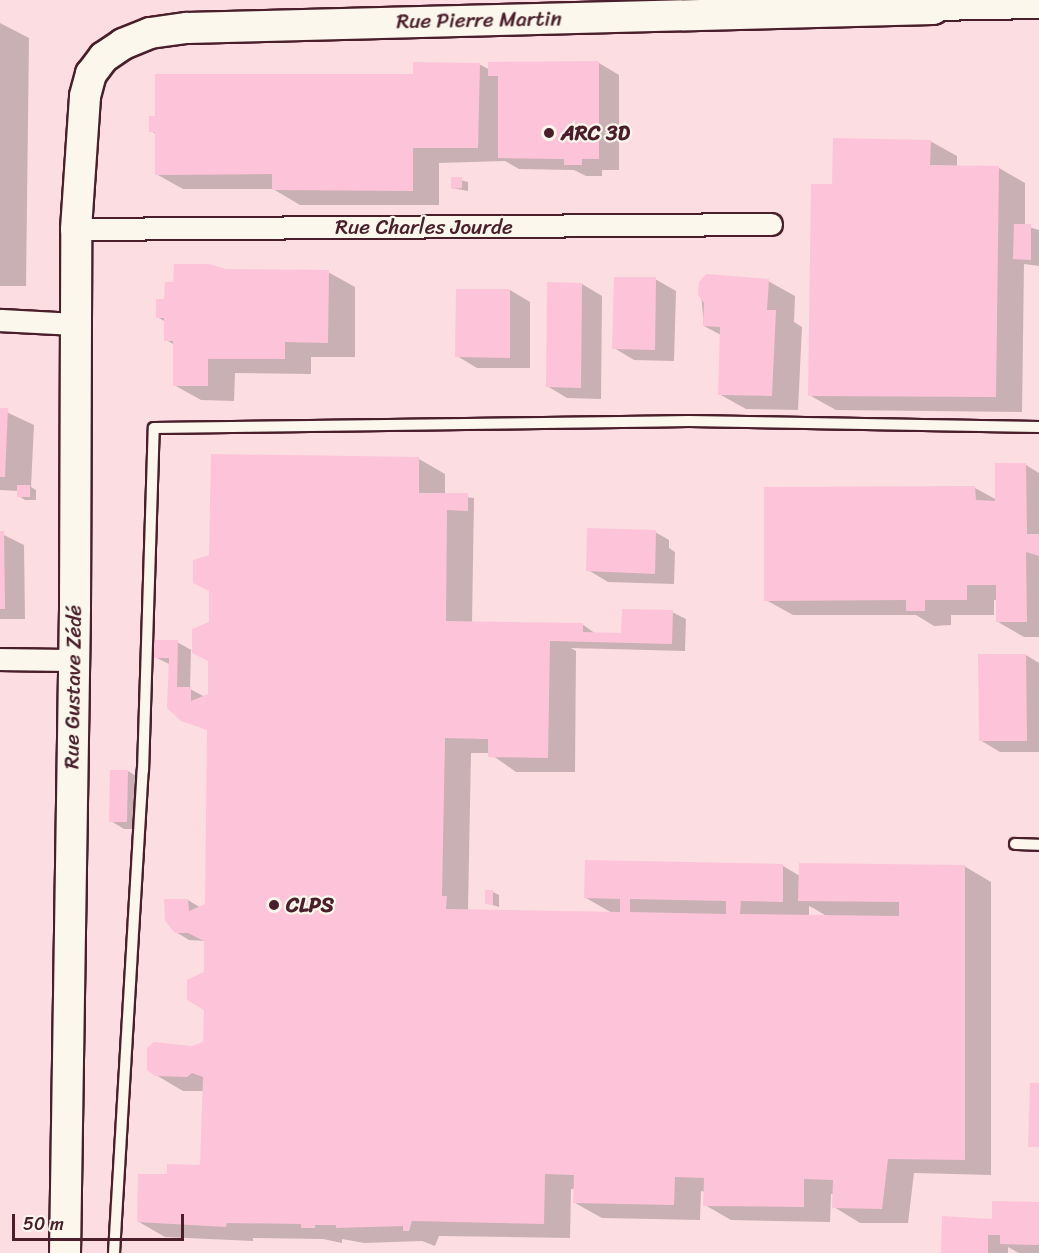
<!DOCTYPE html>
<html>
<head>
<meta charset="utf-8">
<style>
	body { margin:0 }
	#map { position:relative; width:1039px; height:1253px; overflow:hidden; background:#fce8e6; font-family:Sriracha,sans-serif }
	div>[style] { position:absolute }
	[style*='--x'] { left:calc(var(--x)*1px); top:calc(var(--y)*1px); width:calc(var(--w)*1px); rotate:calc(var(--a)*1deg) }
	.built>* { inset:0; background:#fcdde2 }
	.shadow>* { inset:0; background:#0003 }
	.building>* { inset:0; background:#fdc4d9 }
	.roads { filter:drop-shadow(2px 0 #4a1f2b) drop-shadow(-2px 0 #4a1f2b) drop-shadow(0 2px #4a1f2b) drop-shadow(0 -2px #4a1f2b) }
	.lane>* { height:10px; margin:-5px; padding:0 5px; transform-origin:5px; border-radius:5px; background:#fbf7ec }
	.street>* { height:21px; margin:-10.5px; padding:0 10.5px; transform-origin:10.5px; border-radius:10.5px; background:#fbf7ec }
	.secondary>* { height:30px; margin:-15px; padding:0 15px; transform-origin:15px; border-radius:15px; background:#fbf7ec }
	.dots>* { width:16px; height:16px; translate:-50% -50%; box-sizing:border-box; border:3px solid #fbf7ec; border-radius:50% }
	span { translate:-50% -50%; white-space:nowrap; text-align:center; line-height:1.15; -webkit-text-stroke:4.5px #fbf7ec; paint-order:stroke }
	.street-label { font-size:21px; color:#4a1f2b }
	.poi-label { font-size:21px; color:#4a1f2b; font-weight:700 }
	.left { translate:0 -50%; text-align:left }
	.scale { position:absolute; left:12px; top:1214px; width:172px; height:27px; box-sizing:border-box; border:3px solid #4a1f2b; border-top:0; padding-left:8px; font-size:18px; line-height:21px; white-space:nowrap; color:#4a1f2b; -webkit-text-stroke:4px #fbf7ec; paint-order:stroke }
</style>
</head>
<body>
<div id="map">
	<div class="built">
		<i style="clip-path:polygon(0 0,1039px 0,1039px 1253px,0 1253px)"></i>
	</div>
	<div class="shadow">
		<i style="clip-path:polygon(0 23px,29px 38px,26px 286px,0 286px)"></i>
		<i style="clip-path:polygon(599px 63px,619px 75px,619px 170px,602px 170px,602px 176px,586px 176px,574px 170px,519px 169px,505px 161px,439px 163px,439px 205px,300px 205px,273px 189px,183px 189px,156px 174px,156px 134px,151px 131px,479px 64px,490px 70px)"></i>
		<i style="clip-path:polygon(930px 141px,957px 156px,957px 167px,999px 168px,1025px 183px,1025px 226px,1039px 230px,1039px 266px,1024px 264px,1022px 412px,836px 410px,809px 395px,833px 185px)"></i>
		<i style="clip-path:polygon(452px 178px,468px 182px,468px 191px,452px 188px)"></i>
		<i style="clip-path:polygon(226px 271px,328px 272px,355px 287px,355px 357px,311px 357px,311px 374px,235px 373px,234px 401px,201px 400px,174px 385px,175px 345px,166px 340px,166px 322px,157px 317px,175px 283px)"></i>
		<i style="clip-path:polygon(655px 279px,676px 291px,674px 361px,634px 360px,614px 348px)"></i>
		<i style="clip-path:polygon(768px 281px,795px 296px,794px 322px,802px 327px,798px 410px,746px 409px,719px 394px,721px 335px,704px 326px,700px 283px)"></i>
		<i style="clip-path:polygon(548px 284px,582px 284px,602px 296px,601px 399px,567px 398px,547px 386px)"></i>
		<i style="clip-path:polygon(510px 290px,530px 302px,530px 368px,477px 368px,457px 356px)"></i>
		<i style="clip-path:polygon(0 409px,34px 425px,31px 487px,36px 490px,36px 500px,25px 500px,19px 496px,19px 491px,0 490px)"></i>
		<i style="clip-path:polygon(evenodd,419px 459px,445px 474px,445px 495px,474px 498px,472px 623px,582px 624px,596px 634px,622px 634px,672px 612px,686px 619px,685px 651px,571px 648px,576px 651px,575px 772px,516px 772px,489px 753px,471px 753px,468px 910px,614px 914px,586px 898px,783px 866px,800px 876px,964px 866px,991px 882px,991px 1175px,914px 1173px,908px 1223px,860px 1223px,834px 1207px,834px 1194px,831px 1194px,830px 1222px,731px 1220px,705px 1205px,705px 1192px,701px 1191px,700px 1220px,602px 1218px,575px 1203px,575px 1189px,571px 1189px,570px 1238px,439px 1236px,435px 1246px,422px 1241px,364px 1243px,342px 1239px,342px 1243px,323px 1239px,253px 1238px,253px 1241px,165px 1237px,139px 1222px,168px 1175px,202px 1166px,204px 1091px,183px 1091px,156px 1075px,192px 1047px,204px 1043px,206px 941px,189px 940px,176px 932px,188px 900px,201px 908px,206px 905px,209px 730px,182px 720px,171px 665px,155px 657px,177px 642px,193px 651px,210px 623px,211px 556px,419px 459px,191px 650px,210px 661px,209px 695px,205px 697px,190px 689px,191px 650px,419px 459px,809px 906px,815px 909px,828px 917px,809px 916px,809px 906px)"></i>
		<i style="clip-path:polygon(1026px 465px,1039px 473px,1039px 637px,1024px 637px,998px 622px,997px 600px,994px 600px,994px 615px,951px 615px,951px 625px,934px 626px,916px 615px,793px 615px,766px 600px,975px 488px,997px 500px)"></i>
		<i style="clip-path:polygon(655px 532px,669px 540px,669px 548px,675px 552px,674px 584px,608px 582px,588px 570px)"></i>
		<i style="clip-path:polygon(0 533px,24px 545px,25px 619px,0 619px)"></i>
		<i style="clip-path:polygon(980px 655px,1026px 655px,1039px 663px,1039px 752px,1000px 752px,980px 740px)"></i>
		<i style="clip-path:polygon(128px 771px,141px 779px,140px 829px,124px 829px,111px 821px)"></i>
		<i style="clip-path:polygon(493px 892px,499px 895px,499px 907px,486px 903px)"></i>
		<i style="clip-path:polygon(1039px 1203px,1039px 1253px,1019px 1253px,1008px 1247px,1008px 1253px,942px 1253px,994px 1221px)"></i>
	</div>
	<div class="building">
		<i style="clip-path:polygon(599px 61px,599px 159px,582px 159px,582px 165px,564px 165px,564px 159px,498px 158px,498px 76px,488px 76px,488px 62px)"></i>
		<i style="clip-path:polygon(413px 62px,480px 63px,478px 148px,413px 148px,413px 191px,272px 190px,272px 174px,155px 175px,155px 132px,149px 132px,149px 116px,155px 116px,155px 74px,413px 74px)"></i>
		<i style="clip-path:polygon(833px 138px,931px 140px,930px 165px,999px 166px,996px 397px,808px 396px,811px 184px,832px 184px)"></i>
		<i style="clip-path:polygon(451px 177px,462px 177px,462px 188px,451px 189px)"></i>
		<i style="clip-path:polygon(1014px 224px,1031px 224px,1031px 260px,1013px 259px)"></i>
		<i style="clip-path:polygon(174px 264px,209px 264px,226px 269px,329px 270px,328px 343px,285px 342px,285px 359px,208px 359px,208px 386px,173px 386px,173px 341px,164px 341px,164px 318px,156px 318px,156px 299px,164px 299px,165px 282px,173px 282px)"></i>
		<i style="clip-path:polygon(706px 274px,769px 279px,767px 310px,776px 310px,772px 396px,718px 395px,720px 327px,703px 326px,704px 303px,698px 295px,699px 282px)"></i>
		<i style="clip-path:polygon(614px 277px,656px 277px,655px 350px,612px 349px)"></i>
		<i style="clip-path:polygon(547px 282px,582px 283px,581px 388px,546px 387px)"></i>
		<i style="clip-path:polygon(456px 289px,510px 289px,510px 358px,455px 357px)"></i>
		<i style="clip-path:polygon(0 408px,8px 408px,5px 477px,0 477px)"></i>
		<i style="clip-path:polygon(evenodd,211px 454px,419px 457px,419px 493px,468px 493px,468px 511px,447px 510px,446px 621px,583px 623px,583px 632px,621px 633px,622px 609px,673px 610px,672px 644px,550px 641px,548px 758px,488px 757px,488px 739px,445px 738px,442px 896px,447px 896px,446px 909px,620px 912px,620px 899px,584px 898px,585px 860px,783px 864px,783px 902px,741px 901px,740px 914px,899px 916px,899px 902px,798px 901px,799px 863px,965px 865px,965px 1160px,888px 1159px,882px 1209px,832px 1208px,833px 1180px,804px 1179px,804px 1207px,703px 1206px,704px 1178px,675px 1177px,674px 1205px,573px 1203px,574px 1175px,545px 1174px,544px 1224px,412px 1221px,409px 1231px,403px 1231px,403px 1226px,336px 1228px,336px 1225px,315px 1225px,315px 1228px,301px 1228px,301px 1224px,227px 1223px,226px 1227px,137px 1222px,138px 1174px,167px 1174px,167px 1164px,200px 1165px,203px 1077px,192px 1073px,187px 1077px,155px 1076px,147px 1070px,147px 1048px,154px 1042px,192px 1046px,203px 1042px,204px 1010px,187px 1000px,187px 980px,204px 972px,204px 941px,188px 933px,175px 933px,165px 921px,164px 899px,188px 899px,189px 911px,205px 904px,207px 730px,181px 721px,167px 708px,169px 658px,153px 658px,153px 640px,178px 640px,177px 687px,191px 687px,191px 701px,208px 694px,208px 661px,192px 653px,192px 629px,209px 622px,209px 591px,193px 583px,193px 560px,209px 555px,211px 454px,630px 899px,726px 901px,726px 914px,630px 912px,630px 899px)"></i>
		<i style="clip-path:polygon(995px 463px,1026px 463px,1027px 534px,1039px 534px,1039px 556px,1026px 552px,1027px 622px,996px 622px,996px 585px,967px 585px,967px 600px,925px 600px,925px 611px,906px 611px,906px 600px,764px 601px,764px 487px,967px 486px,975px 486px,976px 500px,995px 501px)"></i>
		<i style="clip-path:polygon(17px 485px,30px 485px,30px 497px,17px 497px)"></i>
		<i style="clip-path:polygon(587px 528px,656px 530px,655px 574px,586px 571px)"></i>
		<i style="clip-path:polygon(0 531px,4px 531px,5px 609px,0 609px)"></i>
		<i style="clip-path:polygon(978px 654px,1026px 654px,1027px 741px,979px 741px)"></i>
		<i style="clip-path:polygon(110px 770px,128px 770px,127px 822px,109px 822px)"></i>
		<i style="clip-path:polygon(485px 890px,493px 890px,493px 905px,485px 904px)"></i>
		<i style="clip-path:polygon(1030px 1083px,1039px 1083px,1039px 1147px,1028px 1147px)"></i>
		<i style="clip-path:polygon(992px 1201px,1039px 1202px,1039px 1245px,1000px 1244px,1000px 1235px,988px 1235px,988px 1253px,941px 1253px,942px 1216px,992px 1219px)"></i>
	</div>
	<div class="roads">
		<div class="lane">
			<i style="--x:1015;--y:844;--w:24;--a:2"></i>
			<i style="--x:114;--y:1253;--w:483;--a:-86.6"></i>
			<i style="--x:143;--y:771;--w:343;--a:-88.2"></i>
			<i style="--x:154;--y:428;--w:535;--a:-0.75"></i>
			<i style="--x:689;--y:421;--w:350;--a:1"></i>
		</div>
		<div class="street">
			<i style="--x:933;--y:9;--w:106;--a:-1.1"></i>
			<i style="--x:76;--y:229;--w:695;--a:-0.41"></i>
			<i style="--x:0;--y:320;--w:74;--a:3.1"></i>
			<i style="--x:0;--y:659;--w:74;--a:0.8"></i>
		</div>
		<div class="secondary">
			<i style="--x:65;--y:1253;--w:645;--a:-89.11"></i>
			<i style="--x:75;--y:608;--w:379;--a:-89.8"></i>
			<i style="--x:76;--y:229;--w:133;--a:-86.1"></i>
			<i style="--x:85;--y:96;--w:23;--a:-75"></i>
			<i style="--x:91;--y:74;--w:21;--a:-53"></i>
			<i style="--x:104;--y:57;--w:23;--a:-34"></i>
			<i style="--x:123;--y:44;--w:29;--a:-22"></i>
			<i style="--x:150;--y:33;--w:37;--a:-8"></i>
			<i style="--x:187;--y:28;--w:746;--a:-1.46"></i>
			<i style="--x:933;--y:9;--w:9;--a:-72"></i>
		</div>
	</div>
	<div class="dots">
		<i style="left:549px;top:133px;background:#4a1f2b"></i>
		<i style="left:274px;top:905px;background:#4a1f2b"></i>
	</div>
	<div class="street-label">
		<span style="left:479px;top:20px;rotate:-1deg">Rue Pierre Martin</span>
		<span style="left:424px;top:227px">Rue Charles Jourde</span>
		<span style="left:73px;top:687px;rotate:-89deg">Rue Gustave Zédé</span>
	</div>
	<div class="poi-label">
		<span class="left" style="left:561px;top:133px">ARC 3D</span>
		<span class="left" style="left:286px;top:905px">CLPS</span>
	</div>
	<div class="scale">50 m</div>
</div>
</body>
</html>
